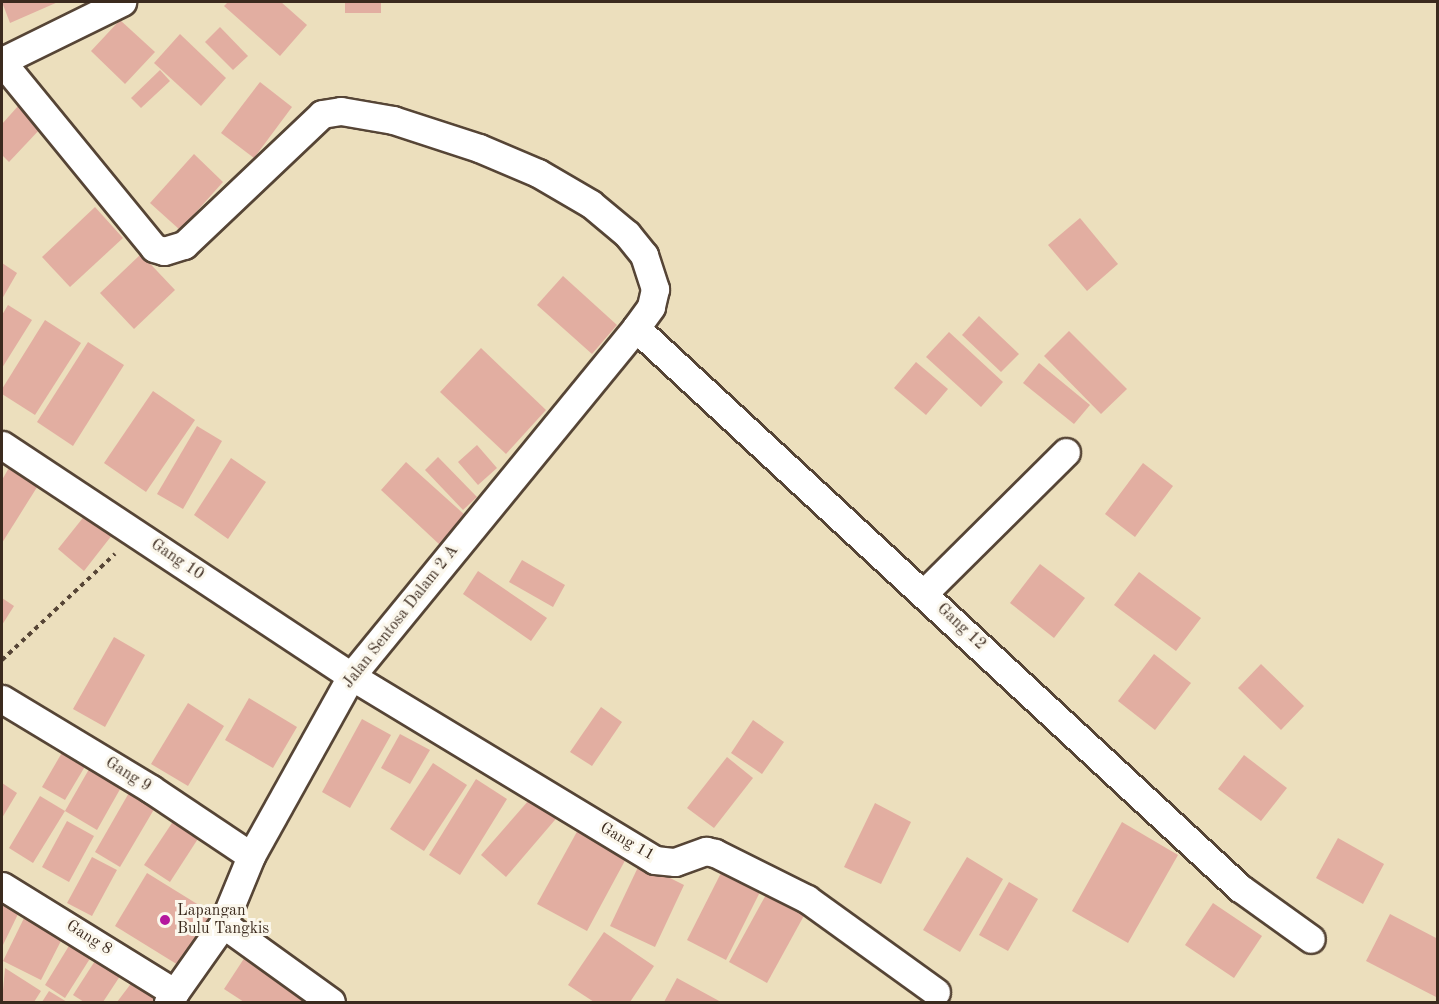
<!DOCTYPE html>
<html>
<head>
<meta charset="utf-8">
<style>
	body { margin:0 }
	#map { position:relative; width:1439px; height:1004px; overflow:hidden; background:#ecdfbd; font-family:"Old Standard TT",serif }
	div>[style] { position:absolute }
	[style*='--x'] { left:calc(var(--x)*1px); top:calc(var(--y)*1px); width:calc(var(--w)*1px); rotate:calc(var(--a)*1deg) }
	.building>* { inset:0; background:#e2aea1 }
	.path>* { height:4px; margin-top:-2px; transform-origin:0; background:repeating-linear-gradient(90deg,#564536 0 4.5px,transparent 0 9px) }
	.roads { filter:drop-shadow(2px 0 #564536) drop-shadow(-2px 0 #564536) drop-shadow(0 2px #564536) drop-shadow(0 -2px #564536) }
	.minor>* { height:27px; margin:-13.5px; padding:0 13.5px; transform-origin:13.5px; border-radius:13.5px; background:#fff }
	.dots>* { width:16px; height:16px; translate:-50% -50%; box-sizing:border-box; border:3px solid #fbf7ec; border-radius:50% }
	span { translate:-50% -50%; white-space:nowrap; text-align:center; line-height:1.15; -webkit-text-stroke:6px #fbf7ec; paint-order:stroke }
	.street-label { font-size:16px; color:#3b2a1e }
	.poi-label { font-size:16px; color:#3b2a1e }
	.left { translate:0 -50%; text-align:left }
	.frame { position:absolute; inset:0; border:3px solid #3b2a1e; pointer-events:none }
</style>
</head>
<body>
<div id="map">
	<div class="building">
		<i style="clip-path:polygon(2px 2px,58px 2px,10px 23px)"></i>
		<i style="clip-path:polygon(228px 2px,281px 2px,307px 25px,280px 56px,224px 6px)"></i>
		<i style="clip-path:polygon(345px 2px,381px 2px,381px 13px,345px 13px)"></i>
		<i style="clip-path:polygon(120px 20px,155px 52px,125px 84px,91px 51px)"></i>
		<i style="clip-path:polygon(220px 27px,248px 56px,233px 70px,205px 42px)"></i>
		<i style="clip-path:polygon(180px 34px,226px 78px,201px 106px,154px 63px)"></i>
		<i style="clip-path:polygon(160px 70px,170px 81px,141px 108px,131px 98px)"></i>
		<i style="clip-path:polygon(260px 82px,292px 107px,254px 158px,221px 133px)"></i>
		<i style="clip-path:polygon(19px 105px,42px 127px,9px 162px,2px 155px,2px 124px)"></i>
		<i style="clip-path:polygon(194px 154px,223px 182px,180px 230px,150px 203px)"></i>
		<i style="clip-path:polygon(95px 207px,123px 238px,70px 287px,42px 257px)"></i>
		<i style="clip-path:polygon(1080px 218px,1118px 264px,1087px 291px,1048px 245px)"></i>
		<i style="clip-path:polygon(141px 254px,175px 290px,134px 329px,100px 293px)"></i>
		<i style="clip-path:polygon(2px 263px,17px 273px,2px 299px)"></i>
		<i style="clip-path:polygon(563px 276px,617px 325px,592px 354px,537px 305px)"></i>
		<i style="clip-path:polygon(8px 305px,32px 320px,2px 368px,2px 315px)"></i>
		<i style="clip-path:polygon(979px 316px,1019px 354px,1001px 372px,962px 335px)"></i>
		<i style="clip-path:polygon(45px 320px,81px 343px,35px 415px,2px 394px,2px 389px)"></i>
		<i style="clip-path:polygon(1069px 331px,1127px 389px,1101px 414px,1044px 356px)"></i>
		<i style="clip-path:polygon(949px 332px,1003px 382px,981px 407px,926px 357px)"></i>
		<i style="clip-path:polygon(88px 342px,124px 365px,73px 446px,37px 422px)"></i>
		<i style="clip-path:polygon(481px 348px,546px 410px,506px 454px,440px 392px)"></i>
		<i style="clip-path:polygon(916px 362px,948px 389px,926px 415px,894px 388px)"></i>
		<i style="clip-path:polygon(1039px 363px,1090px 405px,1074px 424px,1023px 383px)"></i>
		<i style="clip-path:polygon(153px 391px,195px 420px,146px 492px,104px 463px)"></i>
		<i style="clip-path:polygon(197px 426px,222px 441px,183px 509px,157px 494px)"></i>
		<i style="clip-path:polygon(477px 445px,497px 468px,478px 485px,458px 462px)"></i>
		<i style="clip-path:polygon(438px 457px,477px 497px,463px 510px,425px 470px)"></i>
		<i style="clip-path:polygon(231px 458px,266px 482px,228px 539px,194px 515px)"></i>
		<i style="clip-path:polygon(406px 462px,466px 516px,440px 545px,381px 490px)"></i>
		<i style="clip-path:polygon(1143px 463px,1173px 486px,1135px 537px,1105px 514px)"></i>
		<i style="clip-path:polygon(10px 466px,39px 484px,2px 543px,2px 480px)"></i>
		<i style="clip-path:polygon(90px 509px,116px 530px,84px 571px,58px 549px)"></i>
		<i style="clip-path:polygon(522px 560px,565px 585px,553px 607px,509px 582px)"></i>
		<i style="clip-path:polygon(1040px 564px,1085px 598px,1054px 638px,1010px 603px)"></i>
		<i style="clip-path:polygon(478px 571px,547px 618px,531px 641px,463px 594px)"></i>
		<i style="clip-path:polygon(1139px 572px,1201px 618px,1176px 651px,1114px 605px)"></i>
		<i style="clip-path:polygon(2px 598px,14px 606px,2px 625px)"></i>
		<i style="clip-path:polygon(114px 637px,145px 655px,105px 727px,73px 709px)"></i>
		<i style="clip-path:polygon(1154px 654px,1191px 683px,1155px 730px,1118px 701px)"></i>
		<i style="clip-path:polygon(1261px 664px,1304px 706px,1281px 730px,1238px 688px)"></i>
		<i style="clip-path:polygon(249px 698px,297px 727px,273px 768px,225px 740px)"></i>
		<i style="clip-path:polygon(188px 703px,224px 726px,188px 786px,151px 764px)"></i>
		<i style="clip-path:polygon(601px 707px,622px 722px,592px 766px,570px 752px)"></i>
		<i style="clip-path:polygon(362px 719px,391px 735px,350px 808px,322px 792px)"></i>
		<i style="clip-path:polygon(753px 720px,784px 742px,762px 774px,731px 753px)"></i>
		<i style="clip-path:polygon(400px 734px,430px 750px,410px 784px,381px 768px)"></i>
		<i style="clip-path:polygon(67px 744px,90px 758px,65px 800px,42px 787px)"></i>
		<i style="clip-path:polygon(1244px 755px,1287px 788px,1261px 821px,1218px 789px)"></i>
		<i style="clip-path:polygon(96px 757px,128px 775px,97px 830px,65px 811px)"></i>
		<i style="clip-path:polygon(727px 757px,753px 778px,714px 828px,687px 808px)"></i>
		<i style="clip-path:polygon(433px 763px,467px 785px,424px 851px,390px 829px)"></i>
		<i style="clip-path:polygon(476px 779px,507px 799px,460px 875px,429px 855px)"></i>
		<i style="clip-path:polygon(2px 783px,17px 793px,2px 818px)"></i>
		<i style="clip-path:polygon(130px 791px,156px 806px,120px 867px,95px 852px)"></i>
		<i style="clip-path:polygon(536px 792px,560px 814px,506px 877px,481px 855px)"></i>
		<i style="clip-path:polygon(40px 796px,65px 811px,33px 863px,9px 848px)"></i>
		<i style="clip-path:polygon(875px 803px,911px 822px,881px 884px,844px 867px)"></i>
		<i style="clip-path:polygon(178px 814px,203px 831px,170px 882px,144px 865px)"></i>
		<i style="clip-path:polygon(67px 821px,94px 836px,69px 882px,42px 867px)"></i>
		<i style="clip-path:polygon(1122px 822px,1178px 855px,1128px 943px,1072px 911px)"></i>
		<i style="clip-path:polygon(579px 828px,628px 855px,587px 931px,537px 904px)"></i>
		<i style="clip-path:polygon(1338px 838px,1384px 864px,1363px 904px,1316px 878px)"></i>
		<i style="clip-path:polygon(92px 857px,117px 870px,92px 916px,67px 903px)"></i>
		<i style="clip-path:polygon(967px 857px,1003px 879px,960px 952px,923px 930px)"></i>
		<i style="clip-path:polygon(640px 863px,684px 885px,655px 947px,610px 926px)"></i>
		<i style="clip-path:polygon(722px 871px,761px 890px,726px 960px,687px 940px)"></i>
		<i style="clip-path:polygon(147px 873px,215px 915px,183px 968px,115px 926px)"></i>
		<i style="clip-path:polygon(1009px 882px,1038px 899px,1008px 951px,979px 935px)"></i>
		<i style="clip-path:polygon(768px 891px,806px 912px,767px 983px,729px 962px)"></i>
		<i style="clip-path:polygon(2px 903px,19px 912px,2px 947px)"></i>
		<i style="clip-path:polygon(1213px 903px,1262px 936px,1234px 978px,1185px 945px)"></i>
		<i style="clip-path:polygon(26px 914px,65px 933px,41px 980px,3px 961px)"></i>
		<i style="clip-path:polygon(1390px 914px,1438px 939px,1438px 998px,1366px 961px)"></i>
		<i style="clip-path:polygon(604px 932px,654px 966px,630px 1002px,594px 1002px,568px 985px)"></i>
		<i style="clip-path:polygon(75px 936px,96px 949px,65px 998px,45px 985px)"></i>
		<i style="clip-path:polygon(102px 950px,126px 967px,103px 1002px,84px 1002px,73px 995px)"></i>
		<i style="clip-path:polygon(247px 954px,319px 1002px,244px 1002px,224px 989px)"></i>
		<i style="clip-path:polygon(5px 968px,41px 991px,34px 1002px,2px 1002px)"></i>
		<i style="clip-path:polygon(139px 973px,164px 992px,156px 1002px,117px 1002px)"></i>
		<i style="clip-path:polygon(677px 978px,721px 1002px,664px 1002px)"></i>
		<i style="clip-path:polygon(49px 991px,67px 1002px,42px 1002px)"></i>
	</div>
	<div class="path">
		<i style="--x:2;--y:660;--w:155;--a:-43.2"></i>
	</div>
	<div class="roads">
		<div class="minor">
			<i style="--x:2;--y:61;--w:134;--a:-26.2"></i>
			<i style="--x:2;--y:62;--w:240;--a:50.7"></i>
			<i style="--x:154;--y:248;--w:10;--a:17"></i>
			<i style="--x:164;--y:251;--w:21;--a:-17"></i>
			<i style="--x:184;--y:245;--w:190;--a:-43.5"></i>
			<i style="--x:322;--y:114;--w:19;--a:-9"></i>
			<i style="--x:341;--y:111;--w:53;--a:9.8"></i>
			<i style="--x:393;--y:120;--w:90;--a:18"></i>
			<i style="--x:479;--y:148;--w:64;--a:23"></i>
			<i style="--x:538;--y:173;--w:61;--a:30.3"></i>
			<i style="--x:591;--y:204;--w:47;--a:39.8"></i>
			<i style="--x:627;--y:234;--w:27;--a:51"></i>
			<i style="--x:644;--y:255;--w:36;--a:72"></i>
			<i style="--x:655;--y:289;--w:18;--a:103"></i>
			<i style="--x:651;--y:307;--w:26;--a:126"></i>
			<i style="--x:2;--y:445;--w:419;--a:33.5"></i>
			<i style="--x:351;--y:676;--w:355;--a:31.2"></i>
			<i style="--x:655;--y:860;--w:20;--a:6"></i>
			<i style="--x:675;--y:862;--w:33;--a:-20"></i>
			<i style="--x:706;--y:851;--w:9;--a:13"></i>
			<i style="--x:715;--y:853;--w:103;--a:26.6"></i>
			<i style="--x:807;--y:899;--w:159;--a:35.8"></i>
			<i style="--x:924;--y:593;--w:200;--a:-44.8"></i>
			<i style="--x:2;--y:699;--w:174;--a:31.1"></i>
			<i style="--x:151;--y:789;--w:120;--a:33.8"></i>
			<i style="--x:2;--y:886;--w:203;--a:31.7"></i>
			<i style="--x:223;--y:924;--w:133;--a:35.8"></i>
			<i style="--x:168;--y:1002;--w:95;--a:-54.8"></i>
			<i style="--x:223;--y:924;--w:74;--a:-67.6"></i>
			<i style="--x:251;--y:856;--w:206;--a:-60.9"></i>
			<i style="--x:351;--y:676;--w:450;--a:-50.7"></i>
			<i style="--x:636;--y:328;--w:824;--a:42.84"></i>
			<i style="--x:1240;--y:888;--w:87;--a:35.7"></i>
		</div>
	</div>
	<div class="dots">
		<i style="left:165px;top:920px;background:#b5179e"></i>
	</div>
	<div class="street-label">
		<span style="left:177px;top:560px;rotate:34deg">Gang 10</span>
		<span style="left:401px;top:617px;rotate:-52deg">Jalan Sentosa Dalam 2 A</span>
		<span style="left:961px;top:627px;rotate:43deg">Gang 12</span>
		<span style="left:128px;top:775px;rotate:32deg">Gang 9</span>
		<span style="left:627px;top:842px;rotate:30deg">Gang 11</span>
		<span style="left:89px;top:938px;rotate:32deg">Gang 8</span>
	</div>
	<div class="poi-label">
		<span class="left" style="left:177px;top:920px">Lapangan<br>Bulu Tangkis</span>
	</div>
	<div class="frame"></div>
</div>
</body>
</html>
